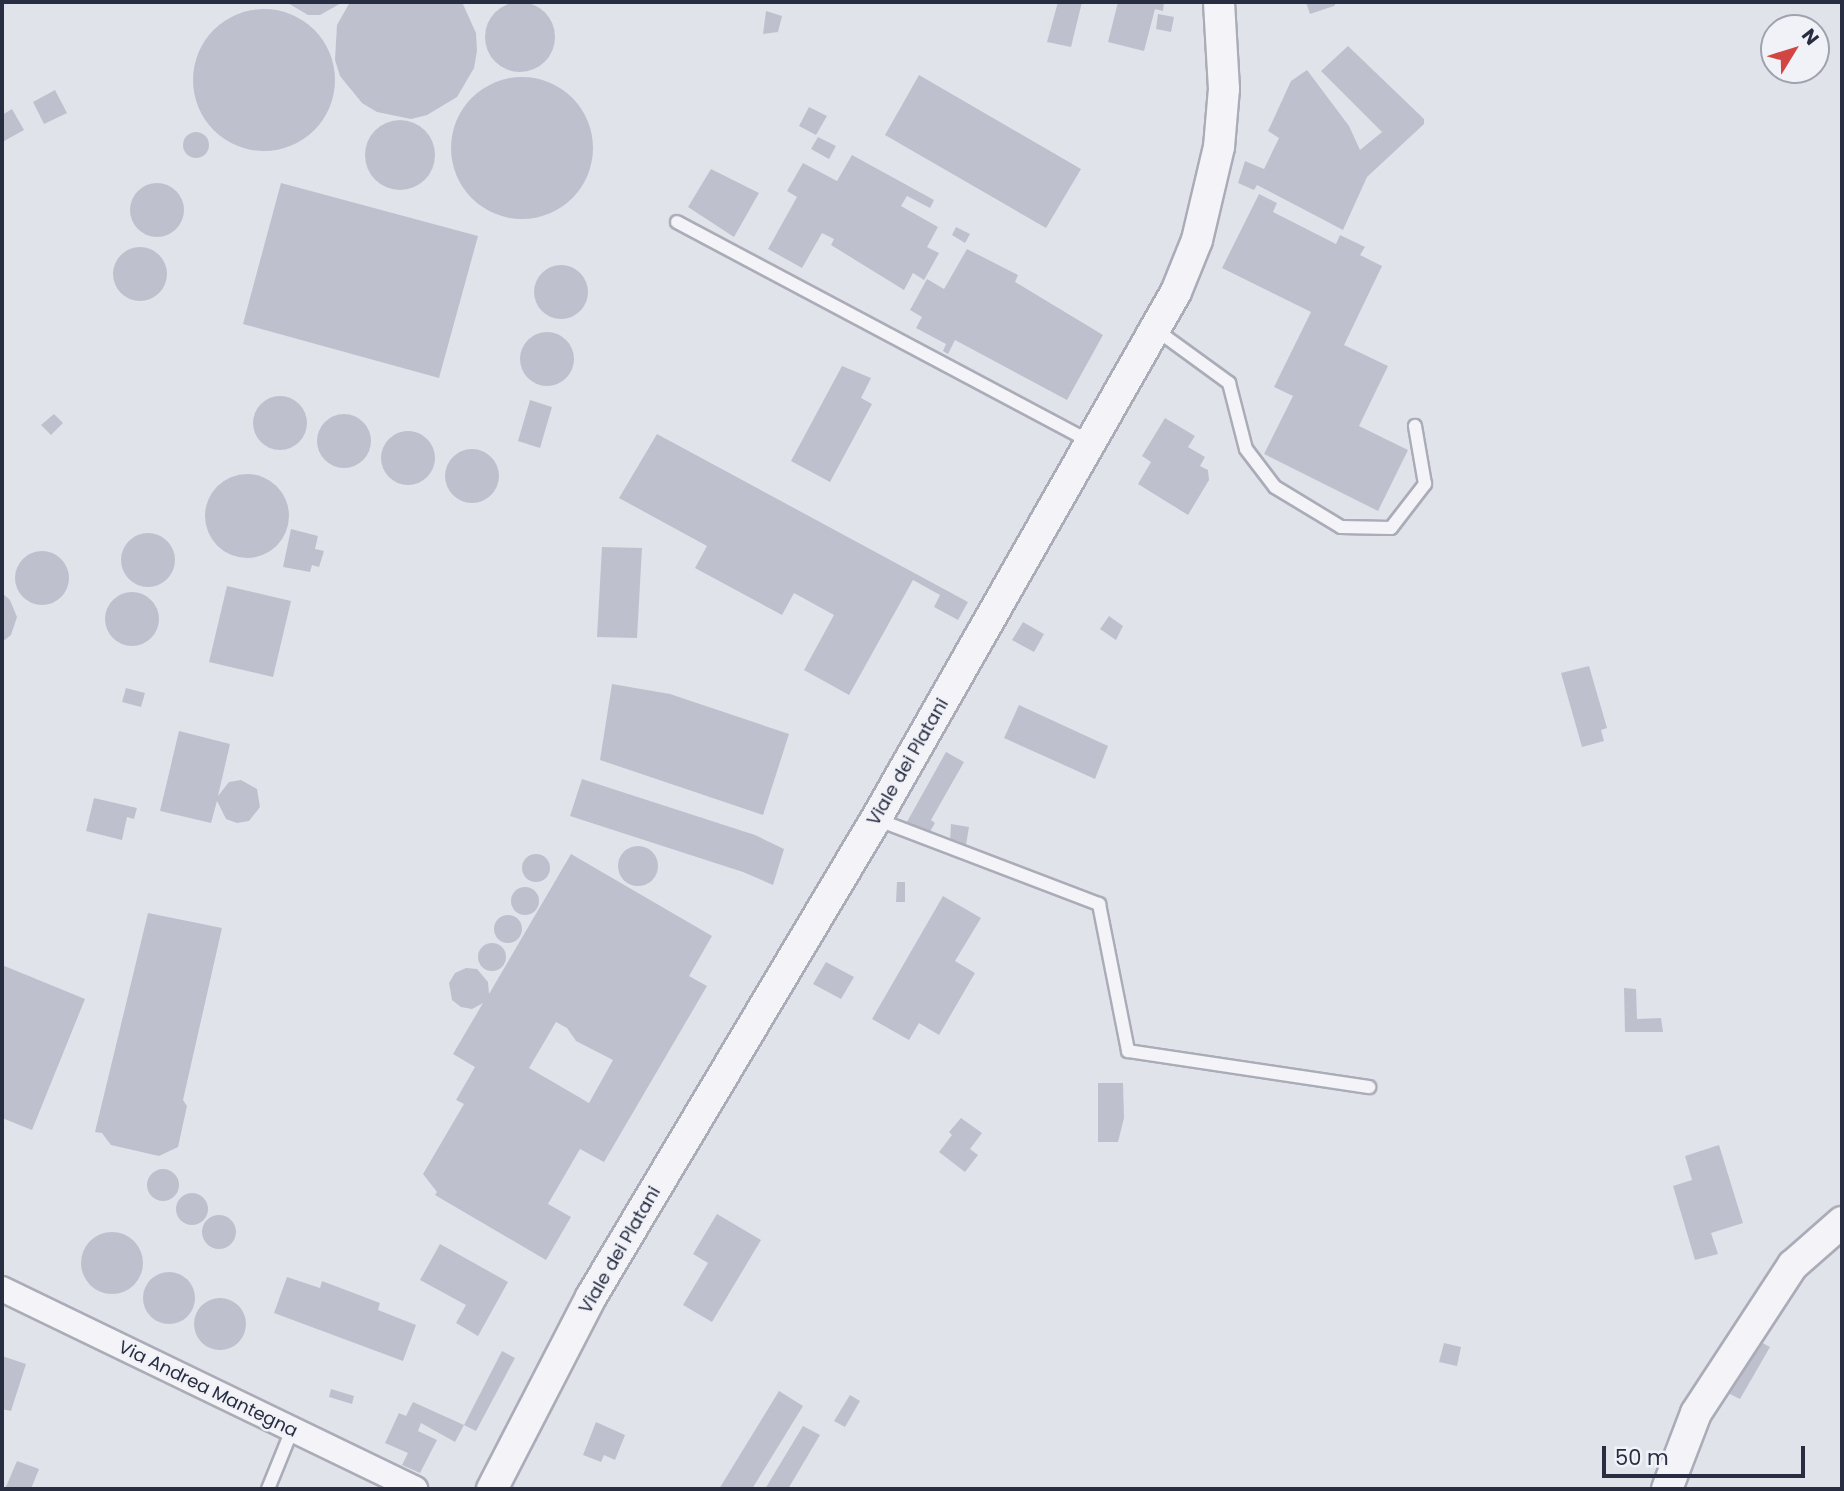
<!DOCTYPE html>
<html>
<head>
<meta charset="utf-8">
<style>
	body { margin:0 }
	#map { position:relative; width:1844px; height:1491px; overflow:hidden; background:#e1e3ea; font-family:Poppins,sans-serif }
	div>[style] { position:absolute }
	[style*='--x'] { left:calc(var(--x)*1px); top:calc(var(--y)*1px); width:calc(var(--w)*1px); rotate:calc(var(--a)*1deg) }
	.building>* { inset:0; background:#bec1cd }
	.round { border-radius:50% }
	.roads { filter:drop-shadow(2px 0 #aaacb8) drop-shadow(-2px 0 #aaacb8) drop-shadow(0 2px #aaacb8) drop-shadow(0 -2px #aaacb8) }
	.service>* { height:12px; margin:-6px; padding:0 6px; transform-origin:6px; border-radius:6px; background:#f4f4f8 }
	.minor>* { height:24px; margin:-12px; padding:0 12px; transform-origin:12px; border-radius:12px; background:#f4f4f8 }
	.tertiary>* { height:30px; margin:-15px; padding:0 15px; transform-origin:15px; border-radius:15px; background:#f4f4f8 }
	span { translate:-50% -50%; white-space:nowrap; text-align:center; line-height:1.15; -webkit-text-stroke:5px #f0f2f7; paint-order:stroke }
	.street-label { font-size:18px; color:#292d42 }
	.frame { position:absolute; inset:0; border:4px solid #292d42; pointer-events:none }
	.north { position:absolute; left:1760px; top:14px; width:70px; height:70px; box-sizing:border-box; background:#f0f2f7; border:2px solid #a0a3af; border-radius:50%; rotate:52deg; font-size:19px; font-weight:700; line-height:28px; text-align:center; color:#292d42 }
	.north::after { content:''; display:block; margin:auto; width:24px; height:32px; background:#d14643; clip-path:polygon(50% 0,100% 100%,50% 72%,0 100%) }
	.scale { position:absolute; left:1602px; top:1446px; width:203px; height:32px; box-sizing:border-box; border:4px solid #292d42; border-top:0; padding-left:9px; font-size:21px; line-height:24px; white-space:nowrap; color:#292d42; -webkit-text-stroke:5px #f0f2f7; paint-order:stroke }
</style>
</head>
<body>
<div id="map">
	<div class="building">
		<i class="round" style="left:485px;top:2px;width:70px;height:70px"></i>
		<i style="clip-path:polygon(286px 2px,343px 2px,320px 15px,308px 15px)"></i>
		<i style="clip-path:polygon(350px 2px,462px 2px,476px 33px,477px 51px,474px 68px,457px 97px,427px 115px,411px 119px,377px 112px,362px 103px,340px 76px,335px 60px,337px 25px)"></i>
		<i style="clip-path:polygon(1058px 2px,1082px 2px,1071px 47px,1047px 42px)"></i>
		<i style="clip-path:polygon(1118px 2px,1164px 2px,1163px 11px,1155px 9px,1144px 51px,1108px 42px)"></i>
		<i style="clip-path:polygon(1306px 2px,1337px 2px,1334px 6px,1310px 14px)"></i>
		<i class="round" style="left:193px;top:9px;width:142px;height:142px"></i>
		<i style="clip-path:polygon(766px 11px,782px 16px,778px 32px,763px 34px)"></i>
		<i style="clip-path:polygon(1158px 14px,1174px 17px,1171px 32px,1156px 29px)"></i>
		<i style="clip-path:polygon(1348px 46px,1424px 119px,1424px 124px,1367px 177px,1343px 230px,1257px 185px,1254px 190px,1238px 183px,1245px 161px,1264px 169px,1279px 138px,1268px 131px,1291px 81px,1307px 70px,1349px 126px,1360px 150px,1382px 132px,1321px 71px)"></i>
		<i style="clip-path:polygon(919px 75px,1081px 169px,1046px 228px,885px 135px)"></i>
		<i class="round" style="left:451px;top:77px;width:142px;height:142px"></i>
		<i style="clip-path:polygon(55px 90px,67px 113px,44px 124px,33px 102px)"></i>
		<i style="clip-path:polygon(809px 107px,827px 116px,816px 135px,799px 126px)"></i>
		<i style="clip-path:polygon(12px 109px,24px 130px,4px 141px,2px 115px)"></i>
		<i class="round" style="left:365px;top:120px;width:70px;height:70px"></i>
		<i class="round" style="left:183px;top:132px;width:26px;height:26px"></i>
		<i style="clip-path:polygon(818px 137px,836px 146px,829px 159px,811px 149px)"></i>
		<i style="clip-path:polygon(852px 155px,934px 200px,930px 208px,907px 196px,901px 206px,938px 227px,927px 247px,939px 253px,924px 280px,913px 273px,904px 290px,831px 245px,834px 239px,822px 233px,802px 268px,768px 249px,797px 197px,787px 191px,803px 163px,837px 181px)"></i>
		<i style="clip-path:polygon(711px 169px,759px 193px,734px 237px,688px 207px)"></i>
		<i style="clip-path:polygon(281px 183px,478px 236px,439px 378px,243px 324px)"></i>
		<i class="round" style="left:130px;top:183px;width:54px;height:54px"></i>
		<i style="clip-path:polygon(1259px 194px,1277px 203px,1273px 212px,1336px 244px,1340px 235px,1365px 247px,1360px 255px,1382px 266px,1344px 345px,1388px 366px,1359px 426px,1408px 450px,1378px 511px,1264px 454px,1293px 396px,1274px 387px,1311px 312px,1222px 268px)"></i>
		<i style="clip-path:polygon(956px 227px,970px 234px,965px 243px,952px 235px)"></i>
		<i class="round" style="left:113px;top:247px;width:54px;height:54px"></i>
		<i style="clip-path:polygon(967px 249px,1018px 275px,1015px 282px,1103px 335px,1067px 400px,955px 340px,948px 354px,943px 351px,946px 344px,916px 328px,922px 317px,910px 310px,927px 279px,944px 289px)"></i>
		<i class="round" style="left:534px;top:265px;width:54px;height:54px"></i>
		<i class="round" style="left:520px;top:332px;width:54px;height:54px"></i>
		<i style="clip-path:polygon(842px 366px,871px 378px,861px 398px,872px 404px,830px 482px,791px 461px)"></i>
		<i class="round" style="left:253px;top:396px;width:54px;height:54px"></i>
		<i style="clip-path:polygon(530px 400px,552px 407px,540px 448px,518px 441px)"></i>
		<i style="clip-path:polygon(54px 414px,63px 423px,51px 435px,41px 425px)"></i>
		<i class="round" style="left:317px;top:414px;width:54px;height:54px"></i>
		<i style="clip-path:polygon(1165px 418px,1195px 436px,1188px 447px,1205px 457px,1200px 466px,1208px 470px,1209px 480px,1188px 515px,1138px 484px,1151px 462px,1142px 456px)"></i>
		<i class="round" style="left:381px;top:431px;width:54px;height:54px"></i>
		<i style="clip-path:polygon(657px 434px,968px 602px,958px 620px,934px 607px,940px 595px,913px 580px,849px 695px,804px 670px,834px 615px,794px 593px,782px 615px,695px 568px,707px 546px,619px 498px)"></i>
		<i class="round" style="left:445px;top:449px;width:54px;height:54px"></i>
		<i class="round" style="left:205px;top:474px;width:84px;height:84px"></i>
		<i style="clip-path:polygon(291px 529px,318px 536px,315px 549px,324px 551px,319px 567px,312px 565px,310px 572px,283px 567px)"></i>
		<i class="round" style="left:121px;top:533px;width:54px;height:54px"></i>
		<i style="clip-path:polygon(602px 547px,642px 548px,637px 638px,597px 637px)"></i>
		<i class="round" style="left:15px;top:551px;width:54px;height:54px"></i>
		<i style="clip-path:polygon(227px 586px,291px 601px,273px 677px,209px 662px)"></i>
		<i class="round" style="left:105px;top:592px;width:54px;height:54px"></i>
		<i style="clip-path:polygon(2px 593px,10px 600px,17px 617px,11px 635px,2px 642px)"></i>
		<i style="clip-path:polygon(1109px 616px,1123px 626px,1116px 640px,1100px 629px)"></i>
		<i style="clip-path:polygon(1023px 622px,1044px 634px,1034px 652px,1012px 640px)"></i>
		<i style="clip-path:polygon(1589px 666px,1607px 728px,1601px 730px,1604px 741px,1582px 747px,1561px 673px)"></i>
		<i style="clip-path:polygon(612px 684px,670px 694px,789px 734px,763px 815px,600px 760px)"></i>
		<i style="clip-path:polygon(126px 688px,145px 693px,141px 707px,122px 702px)"></i>
		<i style="clip-path:polygon(1019px 705px,1108px 746px,1095px 779px,1004px 738px)"></i>
		<i style="clip-path:polygon(179px 731px,230px 744px,218px 796px,229px 782px,241px 780px,257px 789px,260px 807px,249px 821px,237px 823px,226px 819px,217px 801px,211px 823px,160px 811px)"></i>
		<i style="clip-path:polygon(946px 752px,964px 762px,931px 820px,935px 823px,928px 835px,903px 829px)"></i>
		<i style="clip-path:polygon(582px 779px,755px 835px,784px 849px,773px 885px,743px 872px,570px 816px)"></i>
		<i style="clip-path:polygon(94px 798px,137px 808px,134px 819px,127px 817px,122px 840px,86px 831px)"></i>
		<i style="clip-path:polygon(951px 824px,969px 827px,966px 845px,950px 842px)"></i>
		<i class="round" style="left:618px;top:846px;width:40px;height:40px"></i>
		<i style="clip-path:polygon(evenodd,571px 854px,712px 936px,689px 976px,707px 986px,604px 1162px,580px 1149px,548px 1204px,571px 1217px,546px 1260px,435px 1195px,437px 1192px,423px 1174px,464px 1104px,456px 1100px,475px 1067px,453px 1054px,483px 1003px,472px 1009px,461px 1007px,452px 1000px,449px 983px,455px 973px,466px 968px,477px 969px,488px 982px,489px 994px,571px 854px,556px 1022px,567px 1028px,576px 1041px,613px 1060px,589px 1103px,529px 1068px,556px 1022px)"></i>
		<i class="round" style="left:522px;top:854px;width:28px;height:28px"></i>
		<i style="clip-path:polygon(897px 882px,905px 882px,905px 902px,896px 902px)"></i>
		<i class="round" style="left:511px;top:887px;width:28px;height:28px"></i>
		<i style="clip-path:polygon(943px 896px,981px 918px,955px 961px,975px 973px,939px 1035px,919px 1023px,909px 1040px,872px 1019px)"></i>
		<i style="clip-path:polygon(148px 913px,222px 928px,183px 1100px,187px 1106px,178px 1147px,159px 1156px,111px 1145px,102px 1133px,95px 1132px)"></i>
		<i class="round" style="left:494px;top:915px;width:28px;height:28px"></i>
		<i class="round" style="left:478px;top:943px;width:28px;height:28px"></i>
		<i style="clip-path:polygon(826px 962px,854px 977px,841px 999px,813px 984px)"></i>
		<i style="clip-path:polygon(2px 965px,85px 999px,32px 1130px,2px 1118px)"></i>
		<i style="clip-path:polygon(1624px 988px,1636px 989px,1637px 1019px,1661px 1018px,1663px 1032px,1625px 1032px)"></i>
		<i style="clip-path:polygon(1098px 1083px,1123px 1083px,1124px 1118px,1118px 1142px,1098px 1142px)"></i>
		<i style="clip-path:polygon(961px 1118px,982px 1133px,970px 1149px,978px 1155px,965px 1172px,939px 1152px,952px 1135px,949px 1132px)"></i>
		<i style="clip-path:polygon(1719px 1145px,1743px 1223px,1711px 1233px,1718px 1254px,1695px 1260px,1673px 1186px,1692px 1180px,1685px 1156px)"></i>
		<i class="round" style="left:147px;top:1169px;width:32px;height:32px"></i>
		<i class="round" style="left:176px;top:1193px;width:32px;height:32px"></i>
		<i style="clip-path:polygon(717px 1214px,761px 1240px,712px 1322px,683px 1305px,708px 1263px,693px 1254px)"></i>
		<i class="round" style="left:202px;top:1215px;width:34px;height:34px"></i>
		<i class="round" style="left:81px;top:1232px;width:62px;height:62px"></i>
		<i style="clip-path:polygon(440px 1244px,508px 1282px,478px 1336px,456px 1323px,466px 1305px,420px 1280px)"></i>
		<i class="round" style="left:143px;top:1272px;width:52px;height:52px"></i>
		<i style="clip-path:polygon(287px 1277px,320px 1288px,322px 1281px,380px 1303px,378px 1310px,416px 1325px,403px 1361px,274px 1313px)"></i>
		<i class="round" style="left:194px;top:1298px;width:52px;height:52px"></i>
		<i style="clip-path:polygon(1757px 1340px,1770px 1347px,1740px 1399px,1728px 1393px)"></i>
		<i style="clip-path:polygon(1444px 1343px,1461px 1347px,1457px 1366px,1439px 1362px)"></i>
		<i style="clip-path:polygon(502px 1351px,515px 1358px,476px 1431px,464px 1425px)"></i>
		<i style="clip-path:polygon(2px 1356px,26px 1364px,11px 1411px,2px 1409px)"></i>
		<i style="clip-path:polygon(331px 1389px,354px 1396px,352px 1404px,329px 1397px)"></i>
		<i style="clip-path:polygon(779px 1391px,803px 1406px,752px 1489px,719px 1489px)"></i>
		<i style="clip-path:polygon(850px 1395px,860px 1401px,845px 1427px,834px 1421px)"></i>
		<i style="clip-path:polygon(413px 1402px,464px 1425px,455px 1442px,421px 1423px,418px 1431px,437px 1440px,420px 1473px,402px 1465px,408px 1453px,385px 1443px,399px 1413px,406px 1416px)"></i>
		<i style="clip-path:polygon(596px 1422px,625px 1435px,615px 1460px,604px 1455px,601px 1462px,583px 1455px)"></i>
		<i style="clip-path:polygon(803px 1426px,820px 1435px,788px 1489px,765px 1489px)"></i>
		<i style="clip-path:polygon(17px 1461px,39px 1469px,31px 1489px,5px 1489px)"></i>
	</div>
	<div class="roads">
		<div class="service">
			<i style="--x:677;--y:222;--w:468;--a:28"></i>
			<i style="--x:1155;--y:329;--w:92;--a:36.1"></i>
			<i style="--x:1229;--y:383;--w:68;--a:75.6"></i>
			<i style="--x:1246;--y:449;--w:48;--a:52.7"></i>
			<i style="--x:1275;--y:487;--w:77;--a:31.2"></i>
			<i style="--x:1341;--y:527;--w:50;--a:1.1"></i>
			<i style="--x:1391;--y:528;--w:56;--a:-52.3"></i>
			<i style="--x:1425;--y:484;--w:59;--a:-99.8"></i>
			<i style="--x:876;--y:819;--w:239;--a:20.9"></i>
			<i style="--x:1099;--y:904;--w:150;--a:78.8"></i>
			<i style="--x:1128;--y:1051;--w:244;--a:8.5"></i>
			<i style="--x:268;--y:1489;--w:64;--a:-67.9"></i>
		</div>
		<div class="minor">
			<i style="--x:2;--y:1289;--w:459;--a:25.8"></i>
		</div>
		<div class="tertiary">
			<i style="--x:492;--y:1489;--w:216;--a:-62.7"></i>
			<i style="--x:591;--y:1297;--w:557;--a:-59.2"></i>
			<i style="--x:876;--y:819;--w:606;--a:-60.35"></i>
			<i style="--x:1176;--y:292;--w:56;--a:-68"></i>
			<i style="--x:1197;--y:240;--w:96;--a:-76.7"></i>
			<i style="--x:1219;--y:147;--w:58;--a:-85.1"></i>
			<i style="--x:1224;--y:89;--w:87;--a:-93.3"></i>
			<i style="--x:1667;--y:1489;--w:81;--a:-69.1"></i>
			<i style="--x:1696;--y:1413;--w:177;--a:-56.8"></i>
			<i style="--x:1793;--y:1265;--w:65;--a:-41.3"></i>
		</div>
	</div>
	<div class="street-label">
		<span style="left:908px;top:762px;rotate:-60deg">Viale dei Platani</span>
		<span style="left:620px;top:1250px;rotate:-60deg">Viale dei Platani</span>
		<span style="left:208px;top:1389px;rotate:26deg">Via Andrea Mantegna</span>
	</div>
	<div class="frame"></div>
	<div class="north">N</div>
	<div class="scale">50 m</div>
</div>
</body>
</html>
